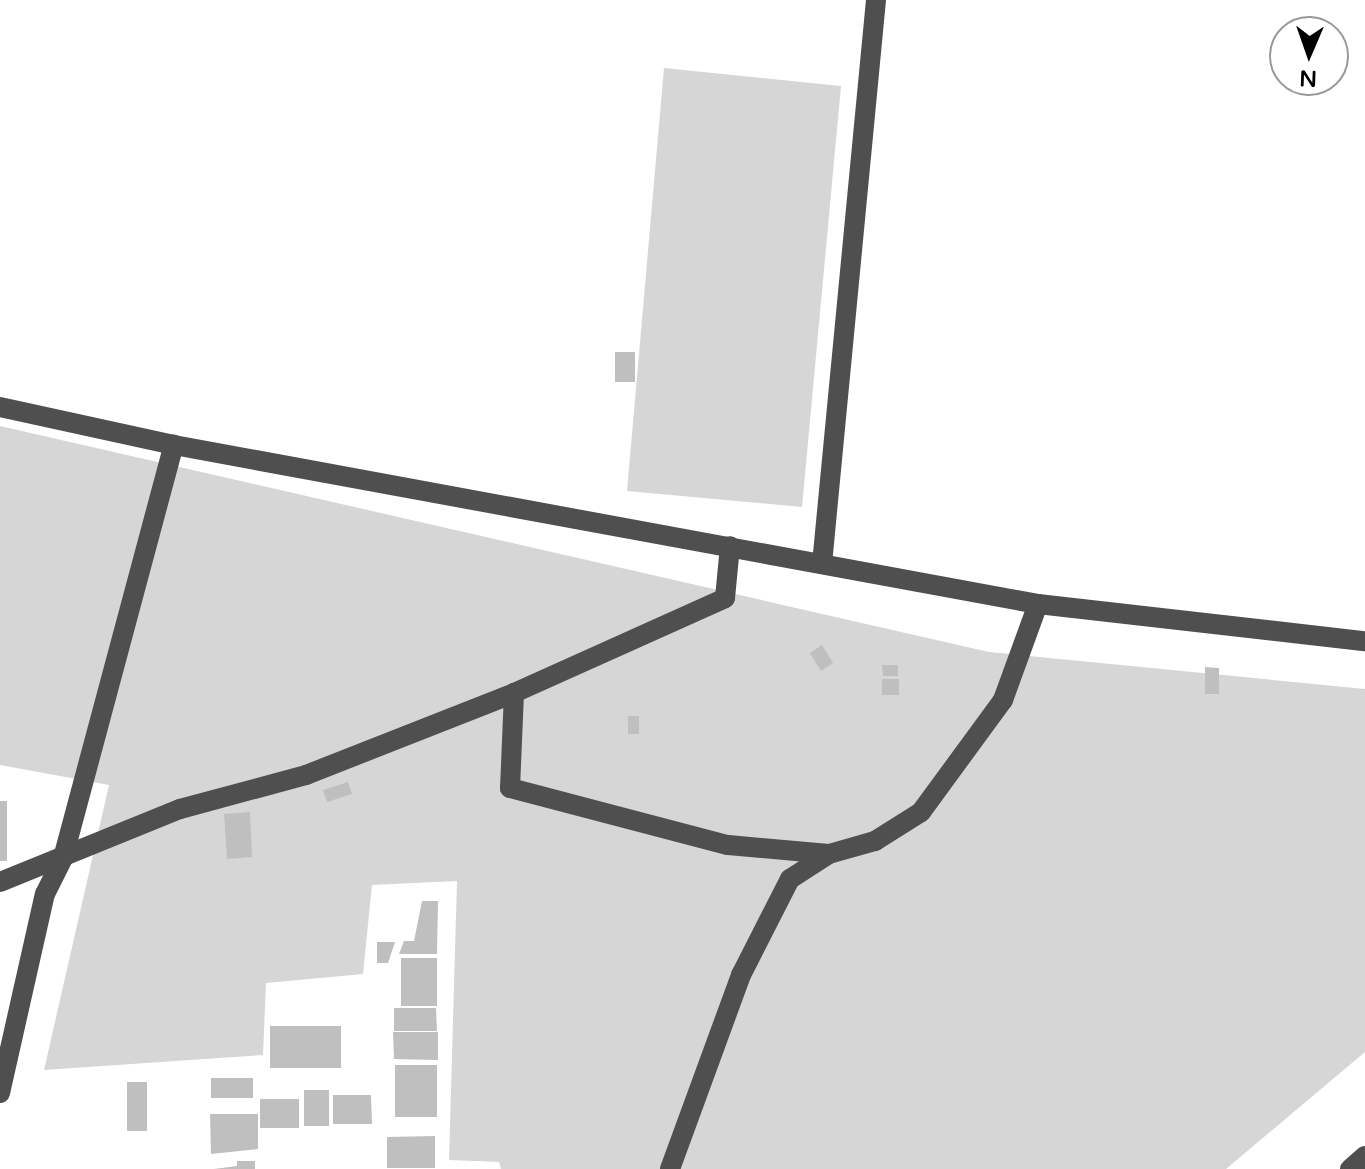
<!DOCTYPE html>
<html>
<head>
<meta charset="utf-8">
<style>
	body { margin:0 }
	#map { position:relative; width:1365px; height:1169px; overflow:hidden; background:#fff; font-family:"Varela Round",sans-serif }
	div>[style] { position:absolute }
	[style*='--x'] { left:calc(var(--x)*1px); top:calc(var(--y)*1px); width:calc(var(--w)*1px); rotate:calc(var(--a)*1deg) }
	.green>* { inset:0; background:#d6d6d6 }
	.building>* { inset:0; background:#bfbfbf }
	.minor>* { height:20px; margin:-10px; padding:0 10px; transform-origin:10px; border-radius:10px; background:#4f4f4f }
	span { translate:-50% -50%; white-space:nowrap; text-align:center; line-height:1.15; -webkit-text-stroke:6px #fff; paint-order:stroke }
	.north { position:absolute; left:1269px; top:16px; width:80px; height:80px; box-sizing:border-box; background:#fff; border:2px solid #999; border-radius:50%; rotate:182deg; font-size:22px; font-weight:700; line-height:32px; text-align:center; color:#000 }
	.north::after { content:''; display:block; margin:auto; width:28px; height:36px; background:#000; clip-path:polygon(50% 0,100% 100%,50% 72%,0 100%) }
</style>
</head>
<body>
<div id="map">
	<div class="green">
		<i style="clip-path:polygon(664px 68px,841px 86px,802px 507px,627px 491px)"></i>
		<i style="clip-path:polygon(0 426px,989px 652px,1365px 689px,1365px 1052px,1226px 1169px,501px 1169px,499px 1162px,449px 1160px,457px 881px,372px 885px,363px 974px,266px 983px,263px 1055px,44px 1070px,109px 785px,0 765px)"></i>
	</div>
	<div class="building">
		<i style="clip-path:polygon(615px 352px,635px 352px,635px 382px,615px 382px)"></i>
		<i style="clip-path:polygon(822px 645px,833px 663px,821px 671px,810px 653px)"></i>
		<i style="clip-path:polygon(882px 665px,898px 665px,898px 676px,883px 676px)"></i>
		<i style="clip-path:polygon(1205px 667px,1219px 668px,1219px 694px,1205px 694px)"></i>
		<i style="clip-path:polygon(882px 679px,899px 679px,899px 695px,882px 695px)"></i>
		<i style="clip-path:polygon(628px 716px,639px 716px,639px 734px,628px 734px)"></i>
		<i style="clip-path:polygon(348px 782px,352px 794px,327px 802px,323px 790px)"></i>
		<i style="clip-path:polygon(0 801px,7px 801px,7px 861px,0 861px)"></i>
		<i style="clip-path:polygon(250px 812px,252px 857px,227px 859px,224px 814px)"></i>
		<i style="clip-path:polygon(422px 901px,438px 901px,437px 954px,399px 954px,404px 941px,414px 941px)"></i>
		<i style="clip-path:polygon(377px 942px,395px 942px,388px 963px,377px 963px)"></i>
		<i style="clip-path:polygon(401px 958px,437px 958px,437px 1006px,401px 1006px)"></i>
		<i style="clip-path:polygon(394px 1008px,436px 1008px,437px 1031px,394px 1031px)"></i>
		<i style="clip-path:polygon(270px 1026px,341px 1026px,341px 1068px,270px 1068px)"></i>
		<i style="clip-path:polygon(393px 1032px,438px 1032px,438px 1060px,394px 1059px)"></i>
		<i style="clip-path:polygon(395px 1065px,437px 1065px,437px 1117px,395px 1117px)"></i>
		<i style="clip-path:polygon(211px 1078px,253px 1078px,253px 1098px,211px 1098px)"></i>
		<i style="clip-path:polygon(127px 1082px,147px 1082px,147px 1131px,127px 1131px)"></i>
		<i style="clip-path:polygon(304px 1090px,329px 1090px,329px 1126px,304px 1126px)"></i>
		<i style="clip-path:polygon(333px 1095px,371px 1095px,372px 1124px,333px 1124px)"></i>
		<i style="clip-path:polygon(260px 1099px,299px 1099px,299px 1128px,260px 1128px)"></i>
		<i style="clip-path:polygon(210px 1114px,258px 1114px,258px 1149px,211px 1154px)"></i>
		<i style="clip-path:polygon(435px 1136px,435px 1168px,387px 1168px,387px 1137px)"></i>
		<i style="clip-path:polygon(237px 1161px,255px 1161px,255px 1169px,214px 1169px,237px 1166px)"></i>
	</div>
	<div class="minor">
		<i style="--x:0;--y:407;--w:178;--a:12.3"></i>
		<i style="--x:174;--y:445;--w:879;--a:10.43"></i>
		<i style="--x:1038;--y:604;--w:329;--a:6.5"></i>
		<i style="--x:822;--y:564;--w:567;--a:-84.53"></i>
		<i style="--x:514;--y:693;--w:95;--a:92.4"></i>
		<i style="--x:510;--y:788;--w:225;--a:14.7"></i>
		<i style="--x:728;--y:845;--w:101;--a:5.1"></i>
		<i style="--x:0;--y:882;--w:194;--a:-22.1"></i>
		<i style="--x:180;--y:809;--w:131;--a:-15.1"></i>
		<i style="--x:306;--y:775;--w:224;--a:-21.5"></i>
		<i style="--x:514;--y:693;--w:231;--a:-24.2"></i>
		<i style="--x:725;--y:598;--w:52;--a:-84.5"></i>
		<i style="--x:0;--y:1093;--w:204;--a:-77.3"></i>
		<i style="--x:45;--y:894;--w:40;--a:-63.4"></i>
		<i style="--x:63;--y:858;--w:428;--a:-75"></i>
		<i style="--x:670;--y:1169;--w:207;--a:-69.9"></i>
		<i style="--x:741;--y:975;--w:108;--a:-63"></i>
		<i style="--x:790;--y:879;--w:46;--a:-32.7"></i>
		<i style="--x:829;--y:854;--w:48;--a:-15.8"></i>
		<i style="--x:875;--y:841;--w:54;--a:-32.2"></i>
		<i style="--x:921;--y:812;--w:139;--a:-53.8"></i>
		<i style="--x:1003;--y:700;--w:102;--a:-70"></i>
		<i style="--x:1350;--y:1169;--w:20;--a:-41"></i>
	</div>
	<div class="north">N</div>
</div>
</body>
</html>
